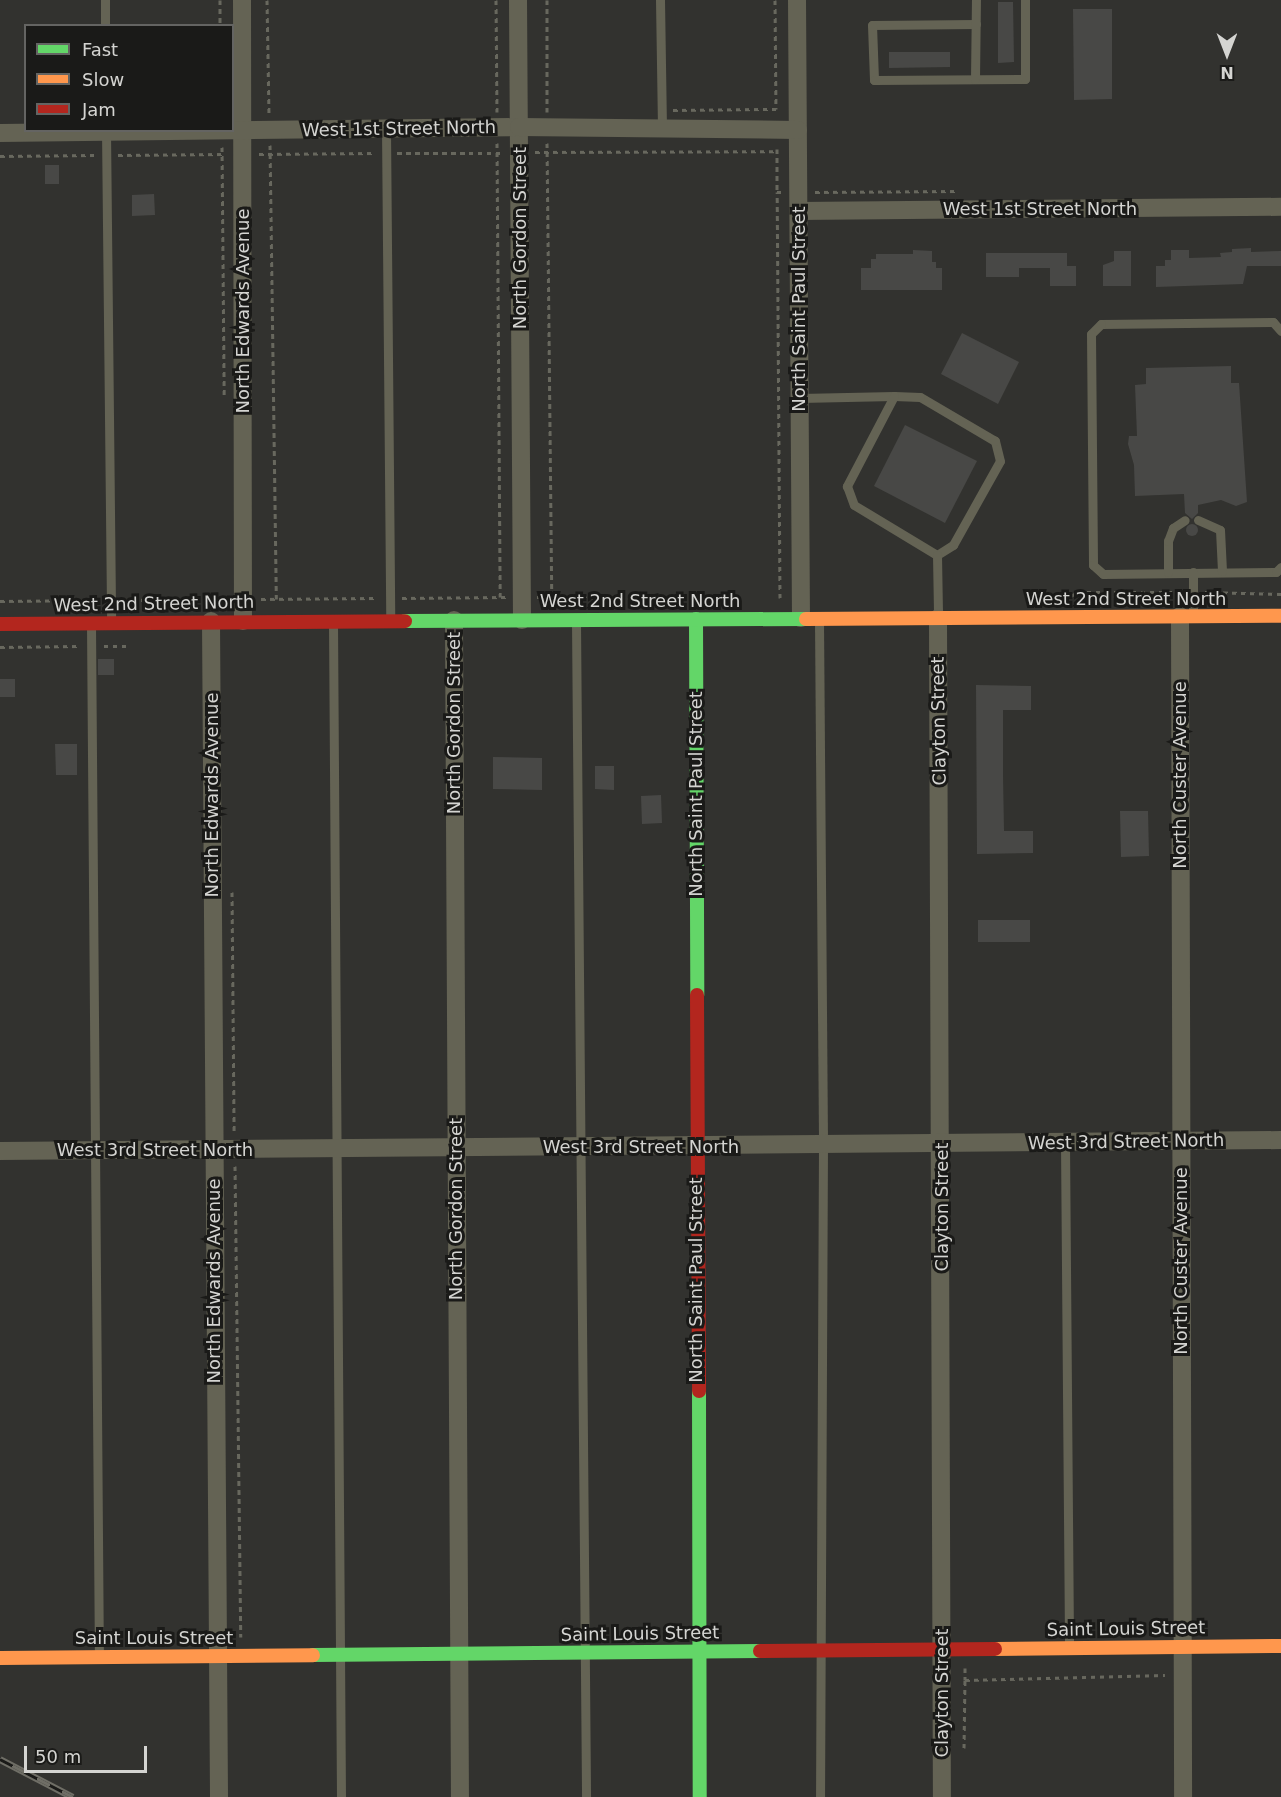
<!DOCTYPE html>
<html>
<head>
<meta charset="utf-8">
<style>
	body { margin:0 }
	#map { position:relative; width:1281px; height:1797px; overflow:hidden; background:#32322f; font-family:"DejaVu Sans",sans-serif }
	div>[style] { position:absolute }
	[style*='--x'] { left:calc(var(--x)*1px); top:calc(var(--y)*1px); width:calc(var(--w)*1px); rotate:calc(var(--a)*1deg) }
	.building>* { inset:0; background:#484846 }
	.round { border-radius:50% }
	.path>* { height:3px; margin-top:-1.5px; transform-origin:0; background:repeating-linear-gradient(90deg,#68685e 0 4.5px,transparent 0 9px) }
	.lane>* { height:9px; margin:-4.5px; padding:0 4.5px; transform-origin:4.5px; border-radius:4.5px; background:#646354 }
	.street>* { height:18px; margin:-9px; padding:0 9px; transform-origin:9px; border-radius:9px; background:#646354 }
	.fast>* { height:14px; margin:-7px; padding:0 7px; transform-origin:7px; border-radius:7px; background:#63d668 }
	.slow>* { height:14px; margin:-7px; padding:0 7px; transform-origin:7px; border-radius:7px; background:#ff974d }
	.jam>* { height:14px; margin:-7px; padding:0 7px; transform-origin:7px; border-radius:7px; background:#b3261e }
	.rail>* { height:7px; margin-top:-3.5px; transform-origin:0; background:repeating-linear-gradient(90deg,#1a1a18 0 14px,#6f6e66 0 28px); box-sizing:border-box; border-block:2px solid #6f6e66 }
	span { translate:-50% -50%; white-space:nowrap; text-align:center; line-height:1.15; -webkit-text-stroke:6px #1a1a18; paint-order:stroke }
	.street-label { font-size:18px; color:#d4d4d1 }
	.legend { position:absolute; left:24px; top:24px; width:210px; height:108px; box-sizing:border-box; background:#1a1a18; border:2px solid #646462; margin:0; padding:8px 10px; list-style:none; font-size:18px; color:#d4d4d1 }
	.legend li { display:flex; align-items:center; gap:12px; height:30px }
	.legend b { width:30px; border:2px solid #646462 }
	.north { position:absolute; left:1197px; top:24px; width:60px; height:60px; -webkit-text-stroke:4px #1a1a18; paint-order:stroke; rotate:180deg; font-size:16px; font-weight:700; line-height:24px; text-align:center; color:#d4d4d1 }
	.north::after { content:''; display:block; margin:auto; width:21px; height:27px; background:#d4d4d1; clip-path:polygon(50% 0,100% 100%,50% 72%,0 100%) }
	.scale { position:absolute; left:24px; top:1746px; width:123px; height:27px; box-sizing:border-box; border:3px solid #d4d4d1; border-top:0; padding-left:8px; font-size:18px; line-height:21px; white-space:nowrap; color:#d4d4d1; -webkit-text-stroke:4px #1a1a18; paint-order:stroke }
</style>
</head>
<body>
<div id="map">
	<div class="building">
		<i style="clip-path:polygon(998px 2px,1013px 2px,1014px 62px,998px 63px)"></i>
		<i style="clip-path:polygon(1073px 9px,1112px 9px,1112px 99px,1074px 100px)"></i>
		<i style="clip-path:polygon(889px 52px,950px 52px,950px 67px,889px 68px)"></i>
		<i style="clip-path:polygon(45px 165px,59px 165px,59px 184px,45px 184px)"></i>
		<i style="clip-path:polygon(154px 194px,155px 215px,132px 216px,132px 195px)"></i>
		<i style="clip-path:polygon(1251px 248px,1251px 252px,1281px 251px,1281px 266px,1247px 266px,1243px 284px,1156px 287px,1156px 266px,1165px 266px,1165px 260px,1171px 260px,1171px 250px,1189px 250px,1189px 258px,1221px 257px,1220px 253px,1232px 252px,1232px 249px)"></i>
		<i style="clip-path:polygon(913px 250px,932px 251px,932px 262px,936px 262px,936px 268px,942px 268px,942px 290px,861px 290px,861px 268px,871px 268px,871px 259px,876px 259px,876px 254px,913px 254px)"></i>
		<i style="clip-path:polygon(1114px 251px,1131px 251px,1131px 286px,1103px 286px,1103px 265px,1114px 261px)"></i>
		<i style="clip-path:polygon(986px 253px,1067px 253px,1067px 266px,1076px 266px,1076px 286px,1050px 286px,1050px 268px,1019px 268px,1019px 277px,986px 277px)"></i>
		<i style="clip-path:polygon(962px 333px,1019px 362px,998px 404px,941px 374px)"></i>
		<i style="clip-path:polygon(1231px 366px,1231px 383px,1239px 383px,1247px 502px,1236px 506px,1221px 500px,1198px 505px,1198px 513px,1192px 519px,1185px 513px,1184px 494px,1135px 496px,1134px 465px,1128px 444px,1129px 436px,1137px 436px,1135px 385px,1146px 384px,1146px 368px)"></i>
		<i style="clip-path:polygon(905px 425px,977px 461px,945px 523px,874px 486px)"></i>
		<i class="round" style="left:1186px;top:524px;width:12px;height:12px"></i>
		<i style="clip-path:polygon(98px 659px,114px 659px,114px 675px,98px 675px)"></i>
		<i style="clip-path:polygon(0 679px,15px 679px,15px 697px,0 697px)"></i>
		<i style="clip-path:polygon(976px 685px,1031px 686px,1031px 710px,1003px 710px,1003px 775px,1004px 831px,1033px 831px,1033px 853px,977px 854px)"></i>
		<i style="clip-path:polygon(55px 744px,77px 744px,77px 775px,56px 775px)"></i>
		<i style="clip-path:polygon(493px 757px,542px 758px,542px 790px,493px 789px)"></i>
		<i style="clip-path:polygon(595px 766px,614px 766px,614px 790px,595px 789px)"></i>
		<i style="clip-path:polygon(661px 795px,662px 823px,642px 824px,641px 796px)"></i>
		<i style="clip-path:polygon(1120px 811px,1148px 811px,1149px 856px,1121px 857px)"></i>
		<i style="clip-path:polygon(978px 920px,1030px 920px,1030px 942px,978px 942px)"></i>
	</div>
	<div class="path">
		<i style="--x:220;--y:0;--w:26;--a:90"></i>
		<i style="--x:267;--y:0;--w:114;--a:89"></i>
		<i style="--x:496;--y:0;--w:112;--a:89.5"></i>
		<i style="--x:547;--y:0;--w:112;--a:90"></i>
		<i style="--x:775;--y:0;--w:109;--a:89.5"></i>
		<i style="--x:673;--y:110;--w:103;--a:-0.6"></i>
		<i style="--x:497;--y:143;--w:454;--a:89.6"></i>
		<i style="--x:547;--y:143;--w:454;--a:89.4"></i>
		<i style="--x:270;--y:145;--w:454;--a:89.2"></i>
		<i style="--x:222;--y:147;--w:249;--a:89.5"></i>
		<i style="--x:777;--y:149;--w:43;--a:90"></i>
		<i style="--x:535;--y:152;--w:242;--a:-0.2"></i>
		<i style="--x:397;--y:153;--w:105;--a:0"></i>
		<i style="--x:259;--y:154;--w:117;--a:-0.5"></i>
		<i style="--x:118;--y:155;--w:108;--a:-0.5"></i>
		<i style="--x:0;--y:156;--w:94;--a:-0.6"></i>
		<i style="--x:815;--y:192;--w:143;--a:-0.4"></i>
		<i style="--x:1205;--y:592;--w:76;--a:1.5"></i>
		<i style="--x:1071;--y:596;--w:8;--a:-30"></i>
		<i style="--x:1078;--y:592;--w:103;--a:0"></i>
		<i style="--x:537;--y:597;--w:77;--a:0.7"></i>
		<i style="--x:402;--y:598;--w:104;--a:-0.6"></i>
		<i style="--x:780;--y:598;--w:406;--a:-90.4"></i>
		<i style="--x:777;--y:192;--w:4;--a:0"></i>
		<i style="--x:261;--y:599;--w:116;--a:-0.5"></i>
		<i style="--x:123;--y:600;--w:104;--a:-0.6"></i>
		<i style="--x:0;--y:601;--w:98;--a:-0.6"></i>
		<i style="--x:104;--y:646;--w:26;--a:0"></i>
		<i style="--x:0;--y:647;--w:79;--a:-0.7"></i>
		<i style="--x:232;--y:892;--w:241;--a:89.5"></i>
		<i style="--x:235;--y:1166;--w:471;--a:89.3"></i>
		<i style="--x:965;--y:1668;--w:12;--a:90"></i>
		<i style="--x:965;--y:1680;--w:200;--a:-1.4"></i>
		<i style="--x:964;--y:1748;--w:68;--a:-89.2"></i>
	</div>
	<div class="lane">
		<i style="--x:105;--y:0;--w:26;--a:90"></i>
		<i style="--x:660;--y:0;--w:129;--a:89.1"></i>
		<i style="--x:976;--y:24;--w:104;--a:179.4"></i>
		<i style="--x:872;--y:25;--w:55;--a:87.9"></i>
		<i style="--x:874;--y:80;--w:151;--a:-0.4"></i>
		<i style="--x:1025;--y:79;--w:79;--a:-90"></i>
		<i style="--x:975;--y:79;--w:79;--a:-89.3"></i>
		<i style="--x:386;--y:129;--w:492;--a:89.5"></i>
		<i style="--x:106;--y:130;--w:490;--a:89.4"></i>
		<i style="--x:1281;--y:331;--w:12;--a:-132"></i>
		<i style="--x:1273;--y:322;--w:172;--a:179.3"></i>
		<i style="--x:1101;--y:324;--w:14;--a:135"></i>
		<i style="--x:1091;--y:334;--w:231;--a:89.5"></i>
		<i style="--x:1093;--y:565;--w:13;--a:42"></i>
		<i style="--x:1103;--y:574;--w:173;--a:-0.7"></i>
		<i style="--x:1276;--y:572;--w:7;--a:-45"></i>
		<i style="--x:800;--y:398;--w:94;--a:-1.2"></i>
		<i style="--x:1198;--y:520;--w:24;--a:24"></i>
		<i style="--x:1220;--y:530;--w:41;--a:87.2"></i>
		<i style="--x:937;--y:555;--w:19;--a:-32"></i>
		<i style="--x:953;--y:545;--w:96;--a:-60.8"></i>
		<i style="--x:1000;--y:461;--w:21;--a:-104"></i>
		<i style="--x:995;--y:441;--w:87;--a:-149.6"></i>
		<i style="--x:920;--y:397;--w:26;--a:-178"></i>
		<i style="--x:894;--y:396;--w:102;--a:117.6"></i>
		<i style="--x:847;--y:486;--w:20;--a:70"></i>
		<i style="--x:854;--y:505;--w:97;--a:31.1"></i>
		<i style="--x:937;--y:555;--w:60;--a:89"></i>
		<i style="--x:1168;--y:572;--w:31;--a:-90"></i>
		<i style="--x:1168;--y:541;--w:14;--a:-69"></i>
		<i style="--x:1173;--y:528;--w:14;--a:-34"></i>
		<i style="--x:1193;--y:614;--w:42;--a:-90"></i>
		<i style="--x:819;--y:620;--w:525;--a:89.56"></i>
		<i style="--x:823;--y:1145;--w:652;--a:90.26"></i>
		<i style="--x:576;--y:622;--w:1175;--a:89.51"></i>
		<i style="--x:333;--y:623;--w:1174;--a:89.61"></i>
		<i style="--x:91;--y:625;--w:1031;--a:89.56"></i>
		<i style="--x:1065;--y:1143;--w:502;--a:89.54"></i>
	</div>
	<div class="street">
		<i style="--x:242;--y:0;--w:621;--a:89.91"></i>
		<i style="--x:518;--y:0;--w:620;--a:89.63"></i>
		<i style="--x:797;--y:0;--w:618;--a:89.63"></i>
		<i style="--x:0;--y:133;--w:519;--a:-0.66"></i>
		<i style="--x:519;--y:127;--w:279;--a:0.6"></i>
		<i style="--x:798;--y:211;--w:483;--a:-0.5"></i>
		<i style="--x:1180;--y:616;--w:1181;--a:89.85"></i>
		<i style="--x:938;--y:618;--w:1179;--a:89.81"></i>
		<i style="--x:454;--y:620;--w:1177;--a:89.71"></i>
		<i style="--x:211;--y:621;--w:1176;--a:89.61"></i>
		<i style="--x:0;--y:1151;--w:1281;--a:-0.49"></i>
	</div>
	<div class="fast">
		<i style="--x:696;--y:619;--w:376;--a:89.8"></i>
		<i style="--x:405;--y:621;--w:401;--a:-0.3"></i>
		<i style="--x:699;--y:1391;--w:406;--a:89.9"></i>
		<i style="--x:313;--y:1655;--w:447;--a:-0.5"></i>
	</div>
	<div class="slow">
		<i style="--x:806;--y:619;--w:475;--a:-0.4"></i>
		<i style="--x:995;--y:1649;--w:286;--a:-0.6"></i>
		<i style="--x:0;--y:1658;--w:313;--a:-0.5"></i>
	</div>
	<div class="jam">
		<i style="--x:0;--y:624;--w:405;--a:-0.4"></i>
		<i style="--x:697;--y:995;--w:396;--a:89.7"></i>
		<i style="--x:760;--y:1651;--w:235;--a:-0.5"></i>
	</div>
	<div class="rail">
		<i style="--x:0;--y:1759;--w:82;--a:27.5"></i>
	</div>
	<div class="street-label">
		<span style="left:399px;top:129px;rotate:-1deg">West 1st Street North</span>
		<span style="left:1040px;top:209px">West 1st Street North</span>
		<span style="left:520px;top:238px;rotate:-90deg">North Gordon Street</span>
		<span style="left:799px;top:309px;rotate:-90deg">North Saint Paul Street</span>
		<span style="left:243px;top:311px;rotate:-90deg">North Edwards Avenue</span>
		<span style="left:1126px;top:599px">West 2nd Street North</span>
		<span style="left:640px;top:601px">West 2nd Street North</span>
		<span style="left:154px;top:604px;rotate:-1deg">West 2nd Street North</span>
		<span style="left:939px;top:721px;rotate:-91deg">Clayton Street</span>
		<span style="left:454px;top:723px;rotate:-90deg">North Gordon Street</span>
		<span style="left:1180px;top:775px;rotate:-90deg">North Custer Avenue</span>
		<span style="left:696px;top:794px;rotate:-90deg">North Saint Paul Street</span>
		<span style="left:212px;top:795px;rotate:-90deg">North Edwards Avenue</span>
		<span style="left:1126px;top:1142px;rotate:-1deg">West 3rd Street North</span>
		<span style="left:641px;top:1147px">West 3rd Street North</span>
		<span style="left:155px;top:1150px">West 3rd Street North</span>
		<span style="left:942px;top:1207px;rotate:-90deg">Clayton Street</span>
		<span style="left:456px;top:1209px;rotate:-90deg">North Gordon Street</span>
		<span style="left:1181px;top:1261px;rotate:-90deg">North Custer Avenue</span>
		<span style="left:696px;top:1280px;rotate:-90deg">North Saint Paul Street</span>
		<span style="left:214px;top:1281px;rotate:-90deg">North Edwards Avenue</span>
		<span style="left:1126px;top:1629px;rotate:-1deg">Saint Louis Street</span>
		<span style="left:640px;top:1634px;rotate:-1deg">Saint Louis Street</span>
		<span style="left:154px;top:1638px">Saint Louis Street</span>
		<span style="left:942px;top:1693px;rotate:-90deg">Clayton Street</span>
	</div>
	<ul class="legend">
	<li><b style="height:8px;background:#63d668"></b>Fast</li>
	<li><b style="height:8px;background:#ff974d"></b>Slow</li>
	<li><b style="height:8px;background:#b3261e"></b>Jam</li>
	</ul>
	<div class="north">N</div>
	<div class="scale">50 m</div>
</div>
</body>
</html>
